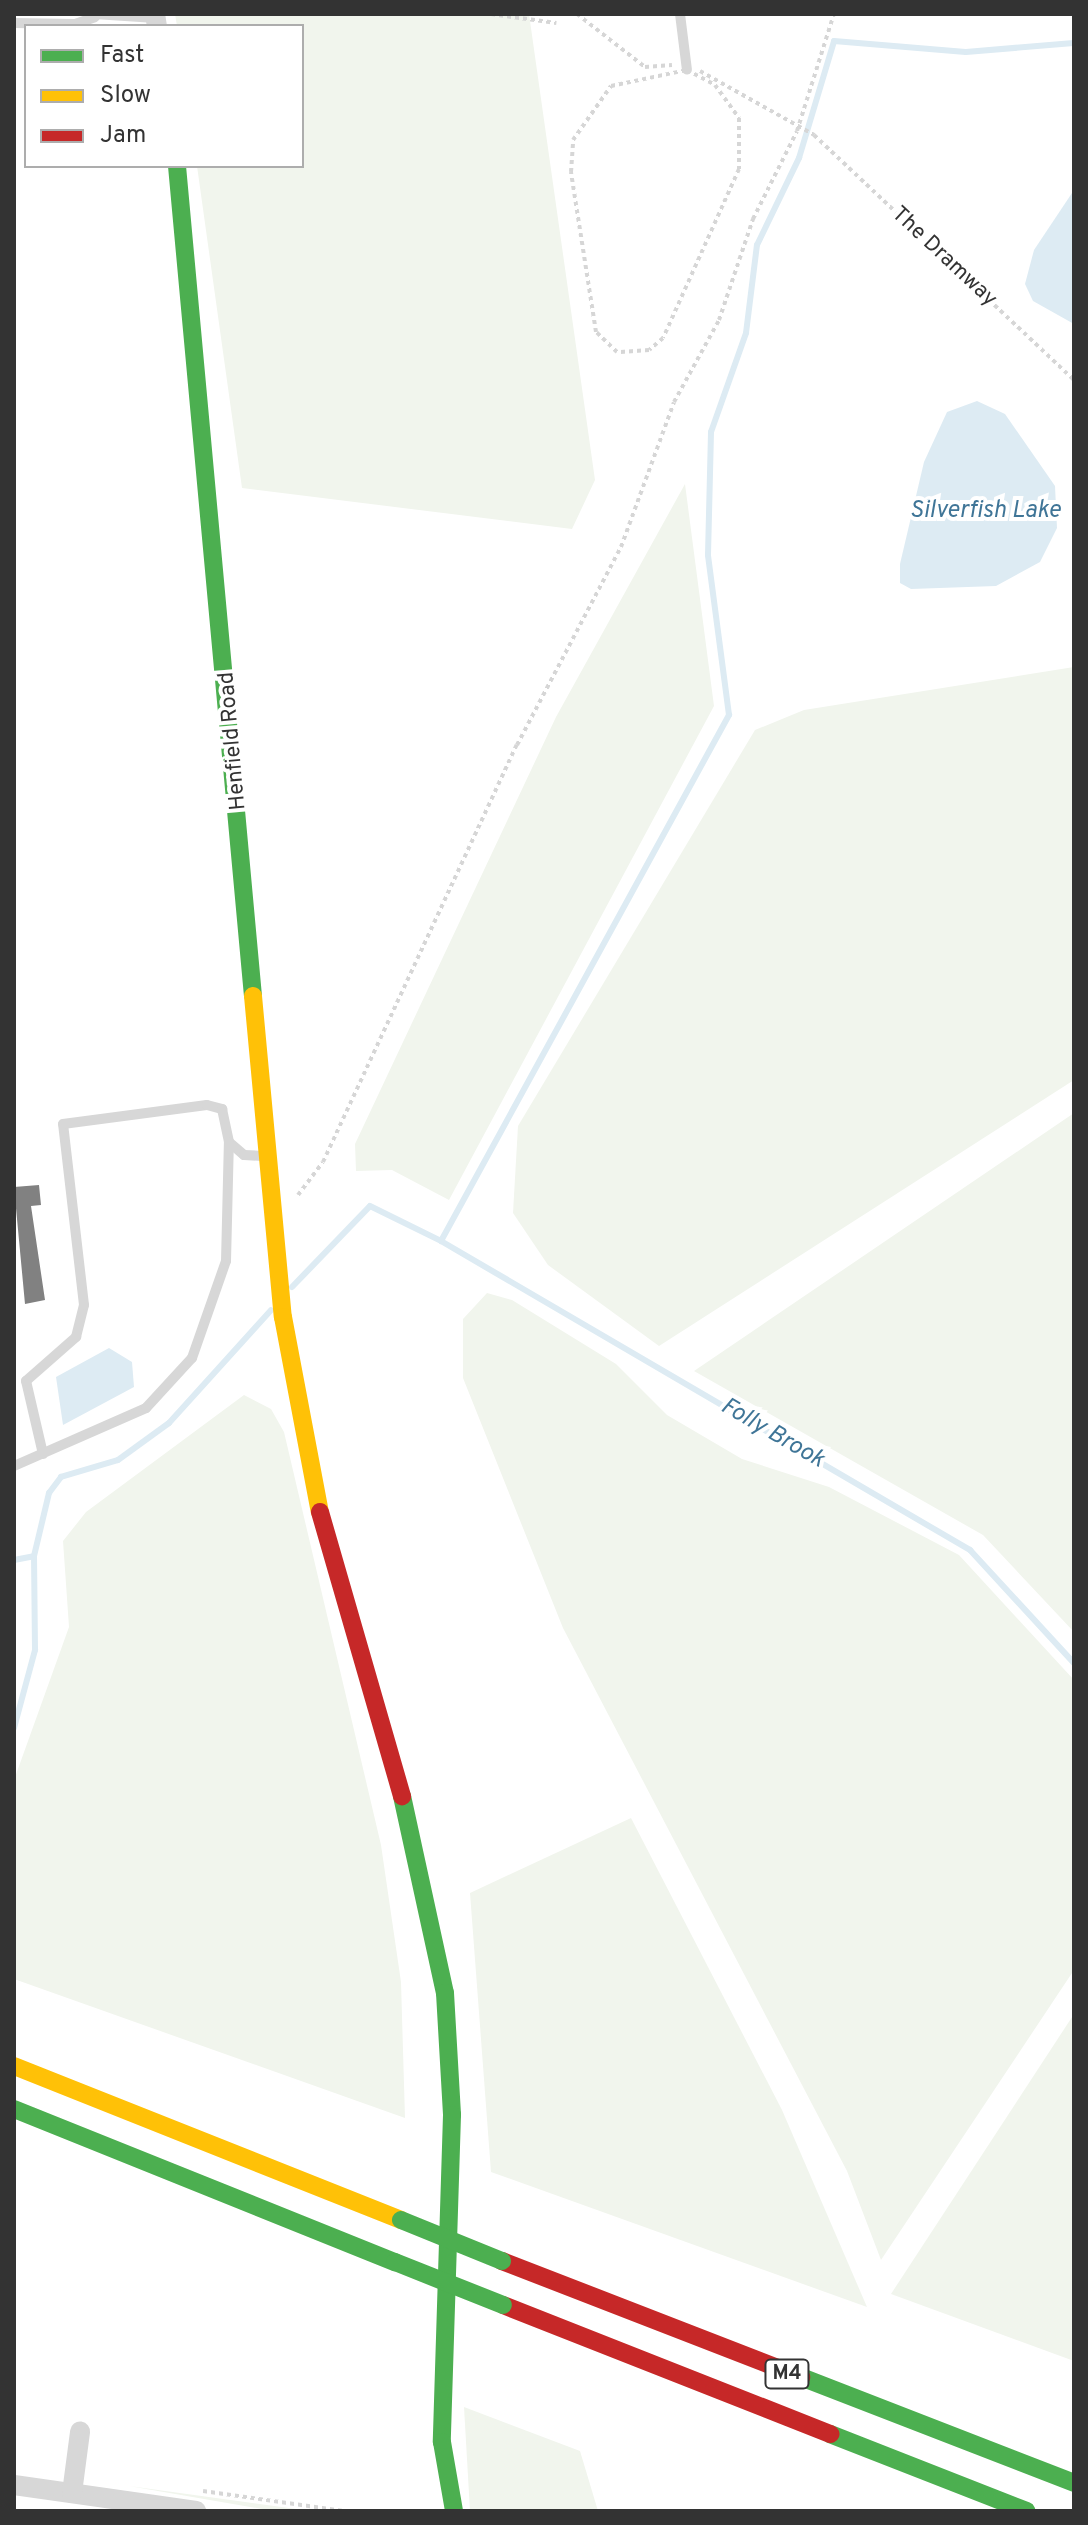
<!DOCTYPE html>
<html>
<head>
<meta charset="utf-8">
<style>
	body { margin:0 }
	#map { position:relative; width:1088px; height:2525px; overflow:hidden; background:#fff; font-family:Overpass,sans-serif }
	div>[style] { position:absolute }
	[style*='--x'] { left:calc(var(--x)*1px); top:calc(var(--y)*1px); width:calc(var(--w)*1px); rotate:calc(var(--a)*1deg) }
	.green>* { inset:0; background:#f1f5ed }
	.water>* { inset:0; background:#ddebf3 }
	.stream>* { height:6px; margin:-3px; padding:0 3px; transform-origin:3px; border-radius:3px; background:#ddebf3 }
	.building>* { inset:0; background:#818181 }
	.path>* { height:4px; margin-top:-2px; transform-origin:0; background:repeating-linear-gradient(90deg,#d6d6d6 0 4px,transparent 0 8px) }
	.lane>* { height:10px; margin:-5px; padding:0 5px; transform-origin:5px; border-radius:5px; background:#d7d7d7 }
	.street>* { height:20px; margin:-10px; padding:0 10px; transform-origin:10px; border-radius:10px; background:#d7d7d7 }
	.fast>* { height:18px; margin:-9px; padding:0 9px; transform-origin:9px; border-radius:9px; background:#4caf50 }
	.slow>* { height:18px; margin:-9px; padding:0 9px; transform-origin:9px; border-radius:9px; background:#ffc107 }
	.jam>* { height:18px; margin:-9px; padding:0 9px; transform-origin:9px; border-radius:9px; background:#c62828 }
	.fast-bridge>* { height:18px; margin:-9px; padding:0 9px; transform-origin:9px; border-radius:9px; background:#4caf50 }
	span { translate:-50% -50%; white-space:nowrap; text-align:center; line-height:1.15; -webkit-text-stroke:8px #fff; paint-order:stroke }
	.shield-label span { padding:2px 6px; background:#fff; border:2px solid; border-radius:6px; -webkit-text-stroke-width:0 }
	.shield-label { font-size:20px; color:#333; font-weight:700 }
	.street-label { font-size:22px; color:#333 }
	.water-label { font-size:24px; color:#3f7597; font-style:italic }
	.frame { position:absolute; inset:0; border:16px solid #333; pointer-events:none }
	.legend { position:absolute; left:24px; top:24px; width:280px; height:144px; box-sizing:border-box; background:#fff; border:2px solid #adadad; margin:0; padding:10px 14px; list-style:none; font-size:24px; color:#333 }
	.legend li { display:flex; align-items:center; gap:16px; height:40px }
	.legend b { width:40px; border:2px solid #adadad }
</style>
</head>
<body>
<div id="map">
	<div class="green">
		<i style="clip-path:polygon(175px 14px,529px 14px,595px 480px,572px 529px,242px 488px,197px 166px,302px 166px,302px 26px,177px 26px)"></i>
		<i style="clip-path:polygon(685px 484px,714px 706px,449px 1200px,392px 1170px,356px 1171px,355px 1144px,556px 717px)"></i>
		<i style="clip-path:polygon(1074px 667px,1074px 1080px,659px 1346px,548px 1265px,513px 1213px,518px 1126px,755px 730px,804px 710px)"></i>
		<i style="clip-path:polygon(1074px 1113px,1074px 1632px,983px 1535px,694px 1371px)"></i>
		<i style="clip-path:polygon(487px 1293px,512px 1300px,616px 1364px,667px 1415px,742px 1459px,829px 1487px,959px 1555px,1074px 1680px,1074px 1970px,881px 2260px,847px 2171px,563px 1628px,463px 1378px,463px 1319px)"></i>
		<i style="clip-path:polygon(244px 1395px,271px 1409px,284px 1432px,381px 1845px,401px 1982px,405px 2118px,14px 1979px,14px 1780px,69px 1627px,63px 1541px,86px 1512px)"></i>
		<i style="clip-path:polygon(631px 1818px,782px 2110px,867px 2307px,491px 2172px,470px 1893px)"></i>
		<i style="clip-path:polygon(1074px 2014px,1074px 2361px,891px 2294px)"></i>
		<i style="clip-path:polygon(464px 2407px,580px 2451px,598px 2511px,470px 2511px)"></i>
		<i style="clip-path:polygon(129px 2486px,311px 2511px,274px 2511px)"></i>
	</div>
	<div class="water">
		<i style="clip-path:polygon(1074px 190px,1074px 324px,1033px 301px,1025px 284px,1034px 250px)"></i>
		<i style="clip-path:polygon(977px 401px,1005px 414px,1055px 486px,1057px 528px,1040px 562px,996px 586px,911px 589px,900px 583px,900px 564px,924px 462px,947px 412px)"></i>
		<i style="clip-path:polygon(109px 1348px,132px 1362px,134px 1387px,63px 1425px,56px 1377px)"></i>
	</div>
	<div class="stream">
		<i style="--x:441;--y:1241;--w:613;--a:30.29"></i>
		<i style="--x:970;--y:1550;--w:154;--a:47.4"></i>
		<i style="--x:292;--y:1287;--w:112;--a:-46.1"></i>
		<i style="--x:370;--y:1206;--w:79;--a:26.2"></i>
		<i style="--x:441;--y:1241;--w:600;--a:-61.3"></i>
		<i style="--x:729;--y:715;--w:161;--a:-97.5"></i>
		<i style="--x:708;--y:555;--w:123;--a:-88.6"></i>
		<i style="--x:711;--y:432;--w:105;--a:-70.5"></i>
		<i style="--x:746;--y:333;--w:89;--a:-82.9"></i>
		<i style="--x:757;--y:245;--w:97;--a:-64.2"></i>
		<i style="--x:799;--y:158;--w:122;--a:-73.3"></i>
		<i style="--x:834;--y:41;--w:132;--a:4.8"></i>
		<i style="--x:966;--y:52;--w:108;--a:-4.8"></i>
		<i style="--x:14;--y:1560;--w:20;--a:-11"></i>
		<i style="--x:34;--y:1556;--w:65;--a:-76.6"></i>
		<i style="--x:49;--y:1493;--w:20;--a:-53"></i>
		<i style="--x:61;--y:1477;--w:59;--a:-16.6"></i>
		<i style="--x:118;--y:1460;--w:63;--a:-36"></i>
		<i style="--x:169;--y:1423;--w:152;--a:-47.9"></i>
		<i style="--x:14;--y:1728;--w:81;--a:-74.9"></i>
		<i style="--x:35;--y:1650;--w:94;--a:-90.6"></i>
	</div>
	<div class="building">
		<i style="clip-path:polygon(39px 1185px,41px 1205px,31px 1206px,45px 1300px,25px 1304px,14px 1187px)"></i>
	</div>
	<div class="path">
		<i style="--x:491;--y:14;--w:66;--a:7.9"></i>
		<i style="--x:577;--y:14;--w:86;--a:37.9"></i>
		<i style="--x:645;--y:67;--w:27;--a:-4"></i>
		<i style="--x:687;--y:70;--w:32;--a:28"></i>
		<i style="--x:715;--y:85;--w:41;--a:54"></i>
		<i style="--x:739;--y:118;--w:51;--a:90"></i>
		<i style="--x:739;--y:169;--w:185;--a:114.2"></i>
		<i style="--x:663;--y:338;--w:18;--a:139"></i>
		<i style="--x:649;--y:350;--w:32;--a:176"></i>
		<i style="--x:617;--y:352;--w:29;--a:-136"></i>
		<i style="--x:596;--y:332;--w:162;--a:-98.9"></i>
		<i style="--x:571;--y:172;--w:32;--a:-86"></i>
		<i style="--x:573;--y:140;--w:66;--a:-54.9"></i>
		<i style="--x:611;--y:86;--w:78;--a:-11.9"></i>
		<i style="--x:700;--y:71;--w:131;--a:29.3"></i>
		<i style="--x:814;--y:135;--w:357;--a:43.3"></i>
		<i style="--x:298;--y:1195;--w:41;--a:-52.9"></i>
		<i style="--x:323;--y:1162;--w:460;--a:-65.1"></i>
		<i style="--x:517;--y:745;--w:224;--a:-62.3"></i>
		<i style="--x:621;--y:547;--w:154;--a:-69.9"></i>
		<i style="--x:674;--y:402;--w:94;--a:-61.2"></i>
		<i style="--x:719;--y:320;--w:107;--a:-71.4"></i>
		<i style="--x:753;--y:219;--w:98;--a:-63.4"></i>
		<i style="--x:797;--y:131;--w:123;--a:-72.5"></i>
		<i style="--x:203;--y:2491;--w:142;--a:8.1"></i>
	</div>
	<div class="lane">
		<i style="--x:94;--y:14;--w:62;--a:3.7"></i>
		<i style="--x:680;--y:14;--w:56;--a:82.9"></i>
		<i style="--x:14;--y:23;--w:61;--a:0.9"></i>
		<i style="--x:75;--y:24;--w:21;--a:-19"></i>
		<i style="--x:43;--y:1454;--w:75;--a:-103.1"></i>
		<i style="--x:26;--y:1381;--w:67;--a:-41.3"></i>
		<i style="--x:76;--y:1337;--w:33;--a:-76"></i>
		<i style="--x:84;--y:1305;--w:182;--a:-96.6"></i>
		<i style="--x:63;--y:1124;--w:145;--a:-7.5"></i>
		<i style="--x:207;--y:1105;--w:16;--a:15"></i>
		<i style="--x:222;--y:1109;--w:34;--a:78"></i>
		<i style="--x:229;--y:1142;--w:20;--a:41"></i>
		<i style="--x:244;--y:1155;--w:19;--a:3"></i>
		<i style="--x:14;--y:1466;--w:144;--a:-23.7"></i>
		<i style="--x:146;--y:1408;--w:68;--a:-47.4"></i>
		<i style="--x:192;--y:1358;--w:103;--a:-70.7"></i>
		<i style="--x:226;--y:1261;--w:119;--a:-88.6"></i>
	</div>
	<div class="street">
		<i style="--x:155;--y:14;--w:12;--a:81"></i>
		<i style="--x:14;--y:2485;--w:184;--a:8.1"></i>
		<i style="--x:72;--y:2493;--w:62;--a:-82.5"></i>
	</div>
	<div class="fast">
		<i style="--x:177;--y:166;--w:833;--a:84.77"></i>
		<i style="--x:402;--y:1796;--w:202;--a:77.7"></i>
		<i style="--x:445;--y:1993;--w:122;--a:86.7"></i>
		<i style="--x:452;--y:2115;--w:327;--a:91.8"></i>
		<i style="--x:442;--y:2442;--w:70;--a:80.1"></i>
		<i style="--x:14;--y:2109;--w:411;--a:21.9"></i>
		<i style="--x:801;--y:2377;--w:293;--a:21.2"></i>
		<i style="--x:830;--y:2434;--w:211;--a:21.4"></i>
	</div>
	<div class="slow">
		<i style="--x:253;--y:996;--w:322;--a:84.7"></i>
		<i style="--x:283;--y:1317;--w:198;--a:79.3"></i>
		<i style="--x:14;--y:2066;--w:417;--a:21.7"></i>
	</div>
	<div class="jam">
		<i style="--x:320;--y:1512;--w:296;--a:73.9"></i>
		<i style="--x:502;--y:2261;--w:321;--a:21.2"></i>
		<i style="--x:503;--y:2305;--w:352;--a:21.5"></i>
	</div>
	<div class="fast-bridge">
		<i style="--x:401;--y:2220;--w:109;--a:22.1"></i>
		<i style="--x:395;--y:2262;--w:116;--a:21.7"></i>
	</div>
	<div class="shield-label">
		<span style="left:787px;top:2374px">M4</span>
	</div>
	<div class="street-label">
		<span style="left:944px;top:257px;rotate:43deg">The Dramway</span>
		<span style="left:233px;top:741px;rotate:-95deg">Henfield Road</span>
	</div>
	<div class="water-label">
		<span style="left:985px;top:512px">Silverfish Lake</span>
		<span style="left:772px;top:1434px;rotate:30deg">Folly Brook</span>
	</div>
	<div class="frame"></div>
	<ul class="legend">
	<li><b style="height:10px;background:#4caf50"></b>Fast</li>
	<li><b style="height:10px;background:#ffc107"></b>Slow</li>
	<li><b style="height:10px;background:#c62828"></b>Jam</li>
	</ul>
</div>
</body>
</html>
